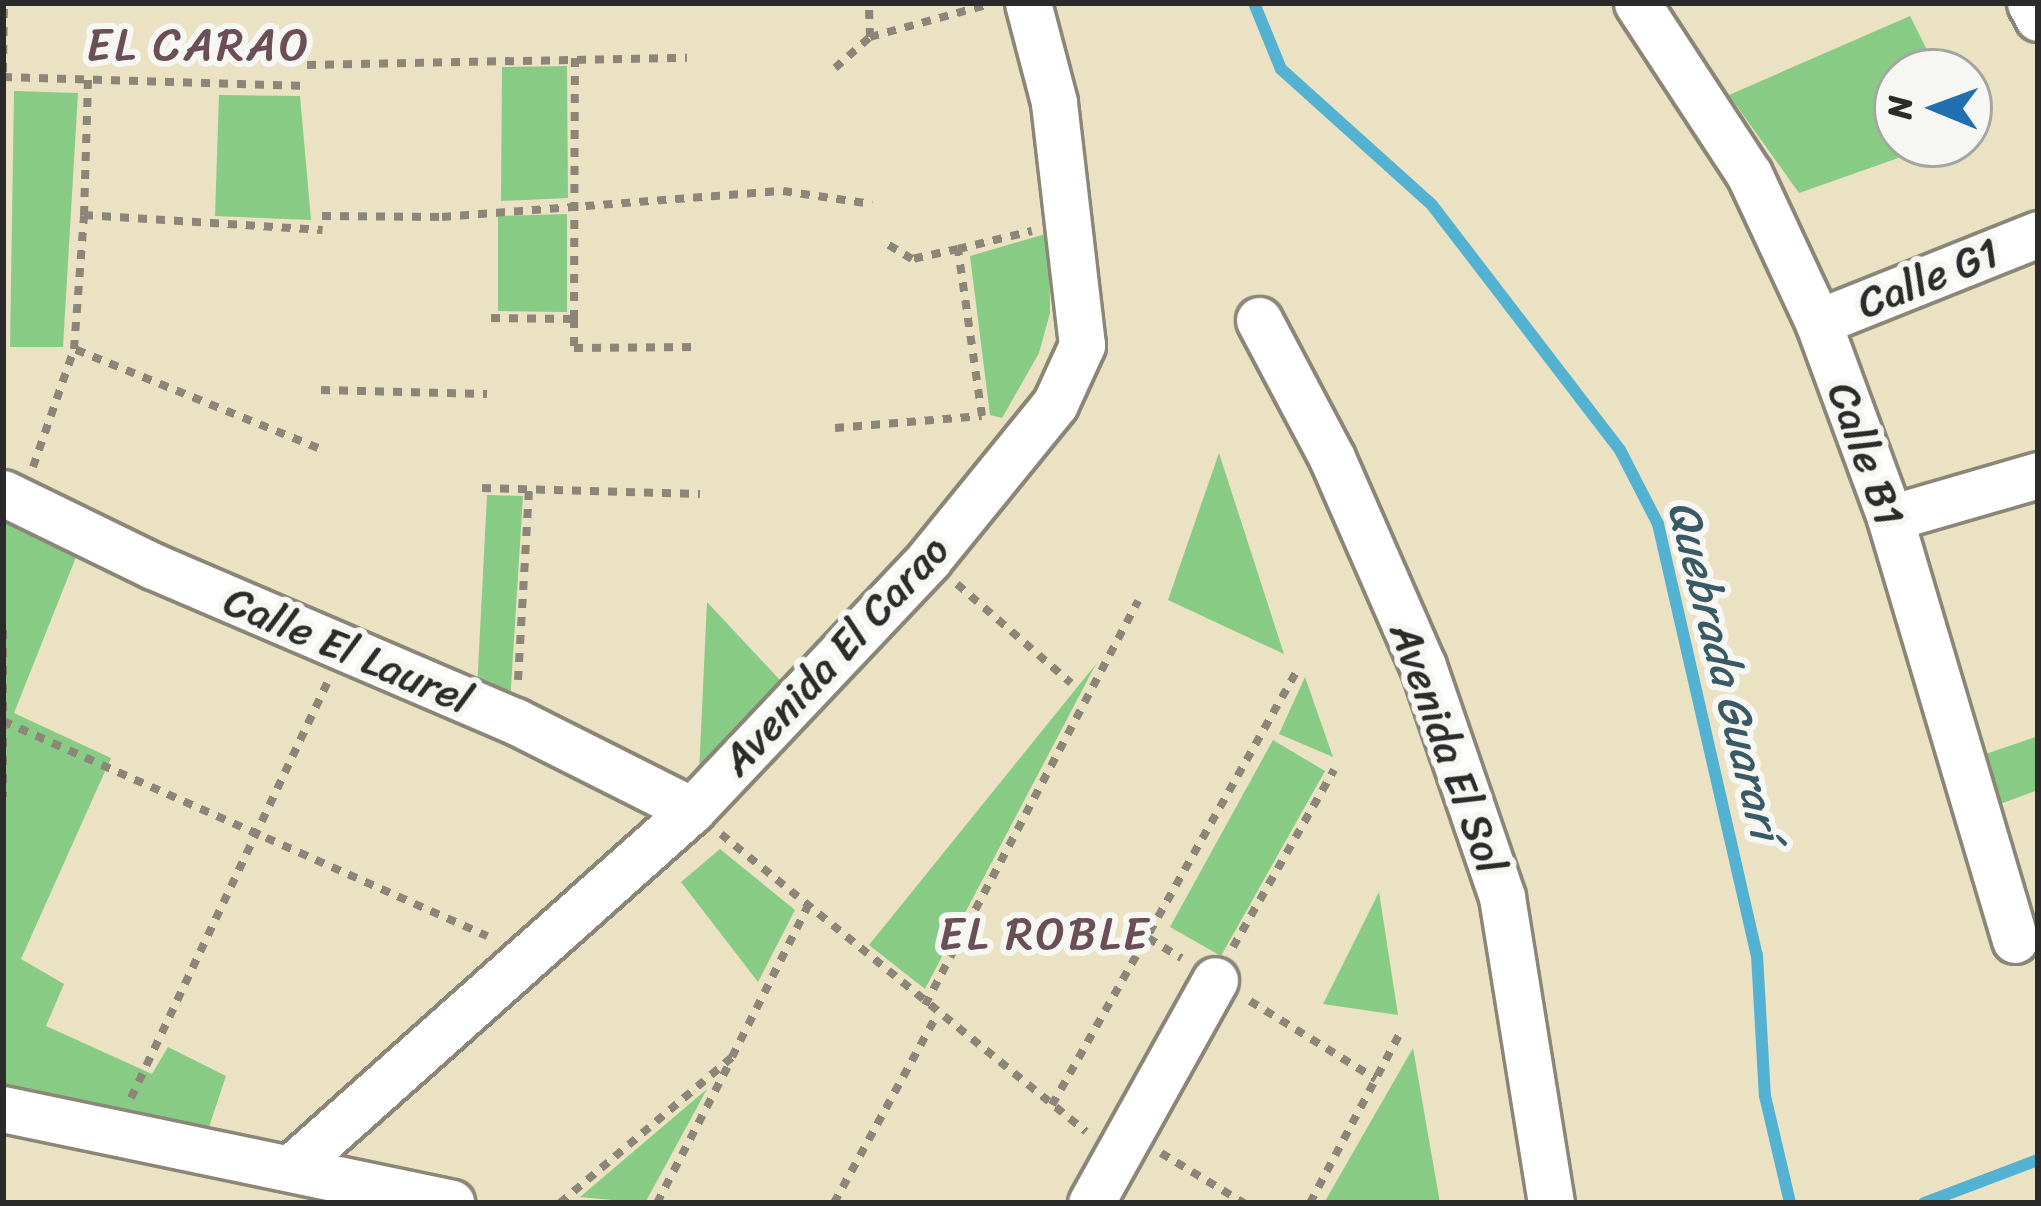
<!DOCTYPE html>
<html>
<head>
<meta charset="utf-8">
<style>
	body { margin:0 }
	#map { position:relative; width:2041px; height:1206px; overflow:hidden; background:#ebe2c3; font-family:Sriracha,sans-serif }
	div>[style] { position:absolute }
	[style*='--x'] { left:calc(var(--x)*1px); top:calc(var(--y)*1px); width:calc(var(--w)*1px); rotate:calc(var(--a)*1deg) }
	.green>* { inset:0; background:#87cb84 }
	.stream>* { height:12px; margin:-6px; padding:0 6px; transform-origin:6px; border-radius:6px; background:#53b1d1 }
	.path>* { height:8px; margin-top:-4px; transform-origin:0; background:repeating-linear-gradient(90deg,#8b8677 0 9px,transparent 0 18px) }
	.roads { filter:drop-shadow(3px 0 #8b8677) drop-shadow(-3px 0 #8b8677) drop-shadow(0 3px #8b8677) drop-shadow(0 -3px #8b8677) }
	.street>* { height:45px; margin:-22.5px; padding:0 22.5px; transform-origin:22.5px; border-radius:22.5px; background:#fff }
	span { translate:-50% -50%; white-space:nowrap; text-align:center; line-height:1.15; -webkit-text-stroke:12px #f6f6f2; paint-order:stroke }
	.street-label { font-size:42px; color:#2b2b2b }
	.neighbourhood-label { font-size:45px; color:#6b4f58; letter-spacing:3px }
	.water-label { font-size:45px; color:#395a65; font-style:italic }
	.frame { position:absolute; inset:0; border:6px solid #2b2b2b; pointer-events:none }
	.north { position:absolute; left:1873px; top:48px; width:120px; height:120px; box-sizing:border-box; background:#f6f6f2; border:3px solid #a5a5a2; border-radius:50%; rotate:271deg; font-size:33px; font-weight:700; line-height:48px; text-align:center; color:#2b2b2b }
	.north::after { content:''; display:block; margin:auto; width:42px; height:54px; background:#1f6fb2; clip-path:polygon(50% 0,100% 100%,50% 72%,0 100%) }
</style>
</head>
<body>
<div id="map">
	<div class="green">
		<i style="clip-path:polygon(1910px 16px,1938px 72px,1897px 72px,1897px 144px,1938px 144px,1799px 193px,1729px 95px)"></i>
		<i style="clip-path:polygon(567px 66px,568px 198px,501px 201px,502px 67px)"></i>
		<i style="clip-path:polygon(14px 91px,78px 93px,63px 347px,10px 347px)"></i>
		<i style="clip-path:polygon(219px 95px,300px 96px,311px 220px,215px 216px)"></i>
		<i style="clip-path:polygon(567px 214px,567px 312px,498px 311px,498px 216px)"></i>
		<i style="clip-path:polygon(1049px 233px,1050px 313px,1039px 353px,1002px 418px,990px 415px,970px 256px)"></i>
		<i style="clip-path:polygon(1219px 453px,1284px 654px,1168px 600px)"></i>
		<i style="clip-path:polygon(487px 495px,523px 496px,510px 703px,477px 690px)"></i>
		<i style="clip-path:polygon(3px 515px,78px 552px,14px 713px,111px 758px,21px 959px,64px 984px,46px 1026px,152px 1074px,168px 1047px,226px 1076px,208px 1130px,3px 1091px)"></i>
		<i style="clip-path:polygon(707px 602px,780px 680px,699px 774px)"></i>
		<i style="clip-path:polygon(1096px 664px,925px 989px,869px 945px)"></i>
		<i style="clip-path:polygon(1305px 677px,1333px 757px,1279px 734px)"></i>
		<i style="clip-path:polygon(2038px 736px,2038px 790px,1992px 807px,1977px 757px)"></i>
		<i style="clip-path:polygon(1273px 740px,1325px 771px,1221px 956px,1170px 927px)"></i>
		<i style="clip-path:polygon(720px 849px,795px 910px,758px 982px,681px 882px)"></i>
		<i style="clip-path:polygon(1379px 892px,1398px 1015px,1323px 1004px)"></i>
		<i style="clip-path:polygon(1413px 1048px,1440px 1203px,1324px 1203px)"></i>
		<i style="clip-path:polygon(707px 1089px,645px 1203px,580px 1197px)"></i>
	</div>
	<div class="stream">
		<i style="--x:1254;--y:3;--w:71;--a:67.8"></i>
		<i style="--x:1281;--y:69;--w:203;--a:42"></i>
		<i style="--x:1432;--y:205;--w:309;--a:52.5"></i>
		<i style="--x:1620;--y:450;--w:83;--a:62.8"></i>
		<i style="--x:1658;--y:524;--w:442;--a:77.1"></i>
		<i style="--x:1757;--y:955;--w:141;--a:86.8"></i>
		<i style="--x:1765;--y:1096;--w:110;--a:76.8"></i>
		<i style="--x:1924;--y:1203;--w:122;--a:-20.7"></i>
	</div>
	<div class="path">
		<i style="--x:870;--y:37;--w:124;--a:-15.4"></i>
		<i style="--x:307;--y:65;--w:380;--a:-1.1"></i>
		<i style="--x:835;--y:68;--w:47;--a:-41.5"></i>
		<i style="--x:870;--y:37;--w:34;--a:-92"></i>
		<i style="--x:3;--y:72;--w:69;--a:-89.2"></i>
		<i style="--x:3;--y:77;--w:306;--a:1.7"></i>
		<i style="--x:84;--y:215;--w:136;--a:-88.3"></i>
		<i style="--x:322;--y:216;--w:120;--a:0.5"></i>
		<i style="--x:442;--y:217;--w:342;--a:-4.4"></i>
		<i style="--x:783;--y:191;--w:90;--a:8.3"></i>
		<i style="--x:958;--y:249;--w:76;--a:-13.7"></i>
		<i style="--x:491;--y:318;--w:83;--a:0.7"></i>
		<i style="--x:574;--y:319;--w:29;--a:90"></i>
		<i style="--x:574;--y:348;--w:122;--a:-0.5"></i>
		<i style="--x:574;--y:319;--w:262;--a:-89.8"></i>
		<i style="--x:321;--y:390;--w:166;--a:1.4"></i>
		<i style="--x:835;--y:428;--w:147;--a:-4.7"></i>
		<i style="--x:982;--y:416;--w:169;--a:-98.2"></i>
		<i style="--x:958;--y:249;--w:47;--a:167.7"></i>
		<i style="--x:912;--y:259;--w:35;--a:-149"></i>
		<i style="--x:318;--y:448;--w:263;--a:-157.9"></i>
		<i style="--x:74;--y:349;--w:134;--a:-85.7"></i>
		<i style="--x:84;--y:215;--w:239;--a:3.6"></i>
		<i style="--x:33;--y:467;--w:125;--a:-70.8"></i>
		<i style="--x:482;--y:488;--w:218;--a:1.6"></i>
		<i style="--x:957;--y:584;--w:151;--a:41"></i>
		<i style="--x:3;--y:630;--w:167;--a:90"></i>
		<i style="--x:518;--y:680;--w:190;--a:-86.7"></i>
		<i style="--x:3;--y:721;--w:530;--a:23.95"></i>
		<i style="--x:721;--y:834;--w:471;--a:39.2"></i>
		<i style="--x:1148;--y:938;--w:39;--a:31"></i>
		<i style="--x:1233;--y:947;--w:204;--a:-60.3"></i>
		<i style="--x:1250;--y:1001;--w:148;--a:31.8"></i>
		<i style="--x:925;--y:1005;--w:457;--a:-62.2"></i>
		<i style="--x:131;--y:1098;--w:459;--a:-64.7"></i>
		<i style="--x:1052;--y:1105;--w:503;--a:-60.58"></i>
		<i style="--x:1161;--y:1153;--w:97;--a:31.1"></i>
		<i style="--x:560;--y:1203;--w:226;--a:-40.3"></i>
		<i style="--x:732;--y:1057;--w:167;--a:-63.3"></i>
		<i style="--x:657;--y:1203;--w:157;--a:-62.6"></i>
		<i style="--x:834;--y:1203;--w:214;--a:-61.3"></i>
		<i style="--x:1310;--y:1203;--w:192;--a:-62.1"></i>
	</div>
	<div class="roads">
		<div class="street">
			<i style="--x:1637;--y:3;--w:204;--a:56.8"></i>
			<i style="--x:1749;--y:174;--w:163;--a:65"></i>
			<i style="--x:1818;--y:322;--w:209;--a:69.8"></i>
			<i style="--x:1890;--y:518;--w:440;--a:73.5"></i>
			<i style="--x:2030;--y:3;--w:17;--a:62"></i>
			<i style="--x:1259;--y:320;--w:156;--a:62.1"></i>
			<i style="--x:1332;--y:458;--w:227;--a:66.4"></i>
			<i style="--x:1423;--y:666;--w:244;--a:71.1"></i>
			<i style="--x:1502;--y:897;--w:310;--a:80.9"></i>
			<i style="--x:1818;--y:322;--w:237;--a:-21.8"></i>
			<i style="--x:3;--y:493;--w:167;--a:26"></i>
			<i style="--x:153;--y:566;--w:394;--a:23.2"></i>
			<i style="--x:515;--y:721;--w:198;--a:26.7"></i>
			<i style="--x:1890;--y:518;--w:154;--a:-16.2"></i>
			<i style="--x:3;--y:1109;--w:458;--a:11.8"></i>
			<i style="--x:293;--y:1166;--w:535;--a:-41.74"></i>
			<i style="--x:692;--y:810;--w:345;--a:-46.6"></i>
			<i style="--x:929;--y:559;--w:200;--a:-50.9"></i>
			<i style="--x:1055;--y:404;--w:65;--a:-65.4"></i>
			<i style="--x:1082;--y:345;--w:245;--a:-96.6"></i>
			<i style="--x:1054;--y:102;--w:102;--a:-104.7"></i>
			<i style="--x:1091;--y:1203;--w:255;--a:-60.9"></i>
		</div>
	</div>
	<div class="street-label">
		<span style="left:1928px;top:278px;rotate:-22deg">Calle G1</span>
		<span style="left:1866px;top:454px;rotate:70deg">Calle B1</span>
		<span style="left:348px;top:650px;rotate:23deg">Calle El Laurel</span>
		<span style="left:835px;top:655px;rotate:-47deg">Avenida El Carao</span>
		<span style="left:1448px;top:748px;rotate:70deg">Avenida El Sol</span>
	</div>
	<div class="neighbourhood-label">
		<span style="left:199px;top:46px">EL CARAO</span>
		<span style="left:1045px;top:935px">EL ROBLE</span>
	</div>
	<div class="water-label">
		<span style="left:1724px;top:670px;rotate:76deg">Quebrada Guararí</span>
	</div>
	<div class="frame"></div>
	<div class="north">N</div>
</div>
</body>
</html>
